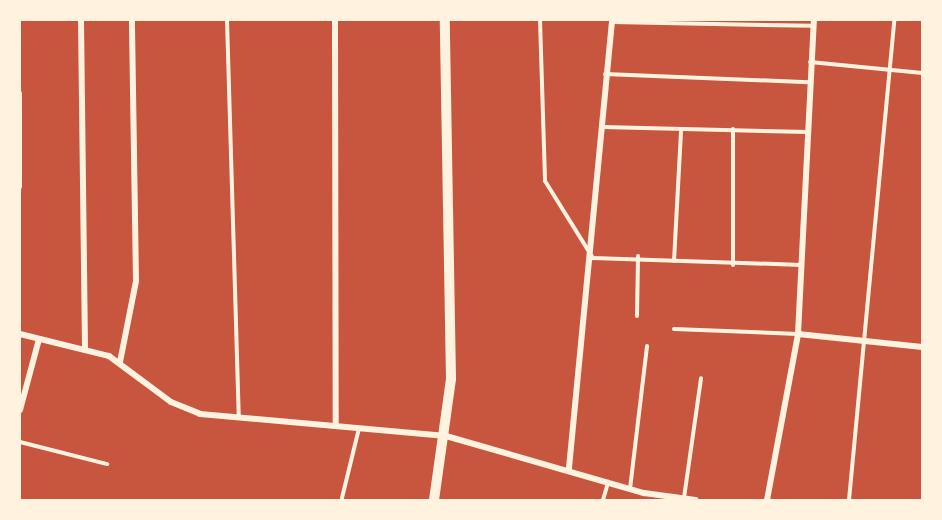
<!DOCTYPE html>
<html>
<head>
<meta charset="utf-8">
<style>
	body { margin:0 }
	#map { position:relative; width:942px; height:520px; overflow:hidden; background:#c8553d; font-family:Roboto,sans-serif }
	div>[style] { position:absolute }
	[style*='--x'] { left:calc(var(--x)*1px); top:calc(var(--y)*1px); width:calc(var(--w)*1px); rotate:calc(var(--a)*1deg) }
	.service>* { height:4px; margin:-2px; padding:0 2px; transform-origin:2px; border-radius:2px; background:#fff3e0 }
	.minor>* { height:6px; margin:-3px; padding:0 3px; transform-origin:3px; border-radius:3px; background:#fff3e0 }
	.tertiary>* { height:10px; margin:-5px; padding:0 5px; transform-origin:5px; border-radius:5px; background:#fff3e0 }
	span { translate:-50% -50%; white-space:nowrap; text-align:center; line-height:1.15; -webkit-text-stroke:6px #fff3e0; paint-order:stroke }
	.frame { position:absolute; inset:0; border:21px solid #fff3e0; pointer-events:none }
</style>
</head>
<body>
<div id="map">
	<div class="service">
		<i style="--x:227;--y:20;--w:397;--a:88.3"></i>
		<i style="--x:540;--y:20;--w:161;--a:88.2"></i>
		<i style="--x:545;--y:181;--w:91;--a:58.1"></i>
		<i style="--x:593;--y:258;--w:208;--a:1.9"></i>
		<i style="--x:612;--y:22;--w:201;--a:1.1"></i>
		<i style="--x:810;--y:62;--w:113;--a:5.6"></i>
		<i style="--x:605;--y:74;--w:203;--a:2.3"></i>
		<i style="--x:20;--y:93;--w:94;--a:90"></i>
		<i style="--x:603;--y:127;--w:206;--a:1.4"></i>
		<i style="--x:733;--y:129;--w:136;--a:90"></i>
		<i style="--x:674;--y:261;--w:129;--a:-86.9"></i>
		<i style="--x:637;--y:316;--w:60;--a:-89"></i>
		<i style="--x:674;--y:329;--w:124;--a:2.3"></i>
		<i style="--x:20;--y:442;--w:90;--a:14.2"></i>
		<i style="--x:630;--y:489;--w:144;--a:-83.2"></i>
		<i style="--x:342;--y:498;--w:72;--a:-76.3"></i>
		<i style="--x:684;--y:498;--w:121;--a:-81.9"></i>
		<i style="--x:603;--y:500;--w:19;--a:-74"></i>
		<i style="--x:849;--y:500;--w:482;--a:-84.6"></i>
	</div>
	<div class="minor">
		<i style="--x:81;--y:20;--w:327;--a:89.3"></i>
		<i style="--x:335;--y:20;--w:404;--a:89.9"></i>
		<i style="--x:20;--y:334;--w:92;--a:13.9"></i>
		<i style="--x:109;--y:356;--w:77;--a:36.6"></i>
		<i style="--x:171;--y:402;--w:31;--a:22"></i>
		<i style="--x:200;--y:414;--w:247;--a:5.1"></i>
		<i style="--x:446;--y:436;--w:206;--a:16.1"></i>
		<i style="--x:644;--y:493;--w:52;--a:7.7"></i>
		<i style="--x:798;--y:334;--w:125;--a:6"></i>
		<i style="--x:120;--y:362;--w:83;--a:-78.8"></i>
		<i style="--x:136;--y:281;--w:261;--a:-90.9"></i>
		<i style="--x:20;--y:410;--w:73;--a:-75"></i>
		<i style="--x:569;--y:468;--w:450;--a:-84.5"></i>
		<i style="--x:767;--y:500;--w:169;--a:-79.4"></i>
		<i style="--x:798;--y:334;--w:314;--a:-87.1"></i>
	</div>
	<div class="tertiary">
		<i style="--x:434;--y:500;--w:122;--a:-82"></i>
		<i style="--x:451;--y:379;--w:359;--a:-91"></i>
	</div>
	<div class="frame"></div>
</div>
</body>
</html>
